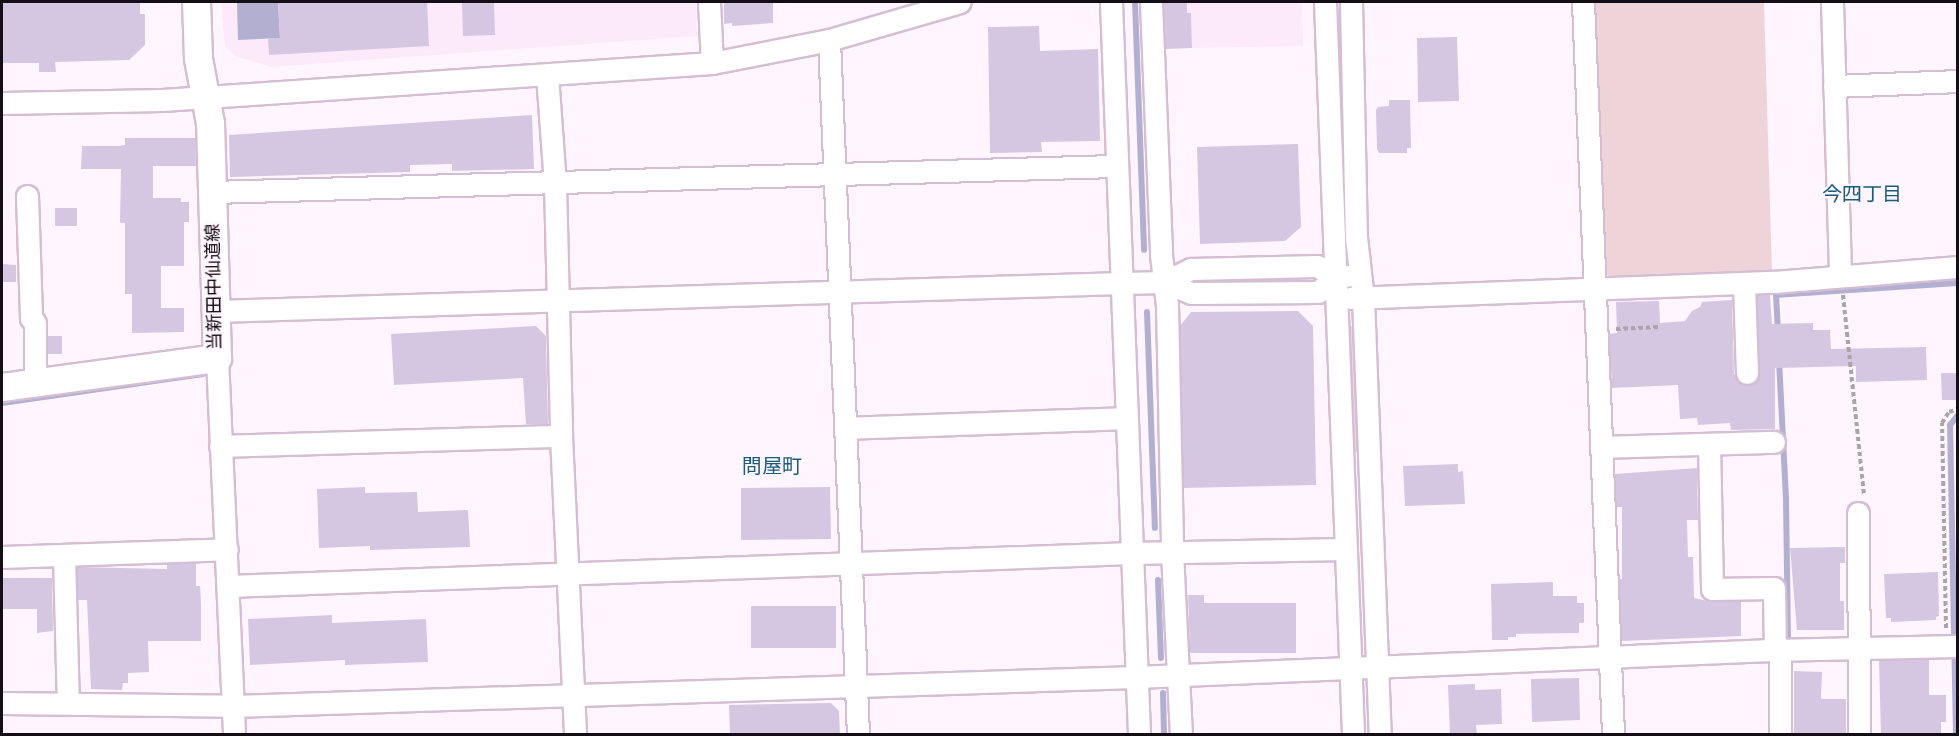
<!DOCTYPE html>
<html>
<head>
<meta charset="utf-8">
<style>
	body { margin:0 }
	#map { position:relative; width:1959px; height:736px; overflow:hidden; background:#fff5fe; font-family:Raleway,"Noto Sans JP",sans-serif }
	div>[style] { position:absolute }
	[style*='--x'] { left:calc(var(--x)*1px); top:calc(var(--y)*1px); width:calc(var(--w)*1px); rotate:calc(var(--a)*1deg) }
	.built>* { inset:0; background:#fceafb }
	.green>* { inset:0; background:#eed4d9 }
	.water>* { inset:0; background:#b2afd1 }
	.stream>* { height:6px; margin:-3px; padding:0 3px; transform-origin:3px; border-radius:3px; background:#b2afd1 }
	.building>* { inset:0; background:#d5c7e2 }
	.path>* { height:4px; margin-top:-2px; transform-origin:0; background:repeating-linear-gradient(90deg,#aba2ab 0 4.5px,transparent 0 7.5px) }
	.roads { filter:drop-shadow(2px 0 #d5bdd3) drop-shadow(-2px 0 #d5bdd3) drop-shadow(0 2px #d5bdd3) drop-shadow(0 -2px #d5bdd3) }
	.minor>* { height:21px; margin:-10.5px; padding:0 10.5px; transform-origin:10.5px; border-radius:10.5px; background:#fff }
	.major>* { height:27px; margin:-13.5px; padding:0 13.5px; transform-origin:13.5px; border-radius:13.5px; background:#fff }
	span { translate:-50% -50%; white-space:nowrap; text-align:center; line-height:1.15; -webkit-text-stroke:4.5px #fff5fe; paint-order:stroke }
	.street-label { font-size:18px; color:#160e16 }
	.neighbourhood-label { font-size:20px; color:#195b78 }
	.frame { position:absolute; inset:0; border:3px solid #160e16; pointer-events:none }
</style>
</head>
<body>
<div id="map">
	<div class="built">
		<i style="clip-path:polygon(221px 2px,696px 2px,697px 36px,271px 67px,235px 56px,225px 46px)"></i>
		<i style="clip-path:polygon(1163px 2px,1302px 2px,1303px 46px,1192px 48px,1191px 13px,1187px 13px,1187px 2px)"></i>
	</div>
	<div class="green">
		<i style="clip-path:polygon(1593px 2px,1764px 2px,1772px 273px,1611px 279px,1604px 271px)"></i>
		<i style="clip-path:polygon(1338px 37px,1341px 37px,1342px 165px,1340px 165px)"></i>
		<i style="clip-path:polygon(1348px 326px,1355px 326px,1358px 452px,1352px 452px)"></i>
	</div>
	<div class="water">
		<i style="clip-path:polygon(237px 2px,278px 2px,280px 38px,238px 40px)"></i>
	</div>
	<div class="stream">
		<i style="--x:1135;--y:2;--w:248;--a:87.9"></i>
		<i style="--x:1147;--y:312;--w:216;--a:87.9"></i>
		<i style="--x:1778;--y:332;--w:37;--a:-93"></i>
		<i style="--x:1776;--y:295;--w:182;--a:-3.8"></i>
		<i style="--x:1779;--y:360;--w:138;--a:87.1"></i>
		<i style="--x:1786;--y:498;--w:149;--a:89.2"></i>
		<i style="--x:2;--y:403;--w:203;--a:-8.2"></i>
		<i style="--x:1158;--y:580;--w:78;--a:87.8"></i>
		<i style="--x:1163;--y:693;--w:41;--a:88.6"></i>
		<i style="--x:1956;--y:734;--w:309;--a:-91.1"></i>
		<i style="--x:1950;--y:425;--w:13;--a:-51"></i>
	</div>
	<div class="building">
		<i style="clip-path:polygon(3px 2px,140px 2px,140px 14px,145px 14px,145px 45px,129px 60px,55px 62px,56px 72px,39px 72px,39px 63px,3px 63px)"></i>
		<i style="clip-path:polygon(278px 2px,427px 2px,429px 46px,269px 55px,268px 38px,280px 38px)"></i>
		<i style="clip-path:polygon(462px 2px,494px 2px,495px 35px,463px 36px)"></i>
		<i style="clip-path:polygon(724px 2px,773px 2px,773px 23px,732px 26px,732px 23px,724px 24px)"></i>
		<i style="clip-path:polygon(1164px 2px,1187px 2px,1187px 13px,1191px 13px,1192px 48px,1166px 49px)"></i>
		<i style="clip-path:polygon(1039px 26px,1040px 51px,1098px 49px,1100px 141px,1041px 142px,1042px 152px,990px 153px,988px 27px)"></i>
		<i style="clip-path:polygon(1457px 37px,1459px 101px,1418px 102px,1417px 38px)"></i>
		<i style="clip-path:polygon(1389px 100px,1410px 100px,1411px 148px,1407px 148px,1407px 153px,1379px 153px,1377px 149px,1376px 110px,1378px 107px,1389px 106px)"></i>
		<i style="clip-path:polygon(532px 115px,534px 169px,452px 171px,452px 164px,410px 165px,410px 172px,230px 177px,229px 135px)"></i>
		<i style="clip-path:polygon(125px 138px,195px 138px,196px 166px,153px 166px,153px 198px,181px 198px,181px 202px,189px 202px,189px 222px,184px 222px,184px 266px,161px 266px,161px 308px,184px 308px,184px 332px,132px 333px,132px 294px,125px 294px,125px 223px,120px 223px,121px 169px,81px 169px,82px 146px,119px 146px,125px 145px)"></i>
		<i style="clip-path:polygon(1298px 144px,1301px 227px,1285px 241px,1200px 244px,1197px 147px)"></i>
		<i style="clip-path:polygon(55px 208px,77px 208px,77px 226px,55px 226px)"></i>
		<i style="clip-path:polygon(2px 264px,16px 265px,16px 282px,2px 282px)"></i>
		<i style="clip-path:polygon(1757px 295px,1770px 295px,1772px 324px,1813px 323px,1813px 330px,1830px 330px,1831px 349px,1926px 347px,1927px 380px,1856px 382px,1856px 366px,1775px 368px,1775px 429px,1731px 430px,1730px 423px,1698px 425px,1697px 418px,1680px 419px,1678px 385px,1612px 388px,1609px 334px,1617px 333px,1616px 302px,1659px 301px,1660px 323px,1685px 321px,1692px 311px,1700px 307px,1702px 302px,1732px 300px,1734px 374px,1742px 384px,1754px 383px,1760px 373px)"></i>
		<i style="clip-path:polygon(1298px 311px,1313px 326px,1316px 485px,1183px 488px,1180px 326px,1191px 312px)"></i>
		<i style="clip-path:polygon(536px 326px,546px 336px,548px 424px,526px 424px,523px 378px,394px 385px,391px 334px)"></i>
		<i style="clip-path:polygon(48px 336px,62px 336px,62px 354px,48px 354px)"></i>
		<i style="clip-path:polygon(1941px 373px,1958px 373px,1958px 400px,1942px 400px)"></i>
		<i style="clip-path:polygon(1458px 464px,1458px 472px,1463px 471px,1465px 504px,1405px 506px,1403px 466px)"></i>
		<i style="clip-path:polygon(1697px 468px,1698px 520px,1687px 520px,1688px 557px,1693px 557px,1694px 598px,1712px 602px,1741px 601px,1741px 636px,1622px 641px,1619px 579px,1622px 579px,1622px 507px,1616px 507px,1615px 474px)"></i>
		<i style="clip-path:polygon(365px 487px,365px 493px,417px 492px,418px 512px,468px 510px,470px 547px,370px 550px,370px 546px,319px 548px,317px 489px)"></i>
		<i style="clip-path:polygon(830px 487px,831px 539px,741px 540px,741px 488px)"></i>
		<i style="clip-path:polygon(1845px 547px,1845px 563px,1840px 563px,1840px 601px,1844px 601px,1844px 630px,1797px 630px,1790px 548px)"></i>
		<i style="clip-path:polygon(196px 563px,196px 586px,200px 586px,201px 603px,201px 641px,148px 641px,149px 672px,128px 673px,128px 683px,123px 683px,122px 690px,91px 689px,87px 600px,78px 600px,77px 567px,167px 569px,167px 564px)"></i>
		<i style="clip-path:polygon(1938px 572px,1939px 616px,1936px 617px,1936px 620px,1891px 622px,1891px 618px,1886px 618px,1884px 574px)"></i>
		<i style="clip-path:polygon(2px 578px,52px 578px,53px 631px,37px 633px,37px 609px,2px 609px)"></i>
		<i style="clip-path:polygon(1553px 582px,1553px 596px,1577px 596px,1577px 603px,1584px 603px,1584px 623px,1579px 623px,1579px 633px,1516px 634px,1516px 637px,1508px 637px,1508px 640px,1492px 640px,1491px 584px)"></i>
		<i style="clip-path:polygon(1188px 595px,1204px 595px,1204px 603px,1296px 603px,1296px 653px,1190px 653px)"></i>
		<i style="clip-path:polygon(751px 606px,836px 606px,836px 648px,751px 648px)"></i>
		<i style="clip-path:polygon(332px 615px,332px 623px,426px 619px,428px 662px,345px 665px,345px 660px,250px 665px,248px 619px)"></i>
		<i style="clip-path:polygon(1929px 659px,1929px 695px,1946px 695px,1946px 722px,1941px 722px,1941px 735px,1881px 735px,1879px 660px)"></i>
		<i style="clip-path:polygon(1794px 671px,1822px 672px,1821px 699px,1846px 699px,1846px 735px,1794px 735px)"></i>
		<i style="clip-path:polygon(1579px 678px,1580px 720px,1532px 722px,1531px 679px)"></i>
		<i style="clip-path:polygon(1475px 684px,1475px 690px,1501px 689px,1502px 724px,1476px 725px,1477px 735px,1450px 735px,1448px 685px)"></i>
		<i style="clip-path:polygon(831px 703px,839px 711px,840px 735px,730px 735px,729px 705px)"></i>
	</div>
	<div class="path">
		<i style="--x:1843;--y:295;--w:202;--a:84"></i>
		<i style="--x:1616;--y:329;--w:43;--a:-2.7"></i>
		<i style="--x:1946;--y:628;--w:205;--a:-91.1"></i>
		<i style="--x:1942;--y:423;--w:13;--a:-58"></i>
		<i style="--x:1949;--y:412;--w:9;--a:-18"></i>
	</div>
	<div class="roads">
		<div class="minor">
			<i style="--x:709;--y:2;--w:61;--a:87.2"></i>
			<i style="--x:1111;--y:2;--w:733;--a:87.81"></i>
			<i style="--x:1151;--y:2;--w:253;--a:87.7"></i>
			<i style="--x:1161;--y:255;--w:50;--a:83.2"></i>
			<i style="--x:1167;--y:305;--w:247;--a:88.8"></i>
			<i style="--x:1172;--y:552;--w:182;--a:87.2"></i>
			<i style="--x:1325;--y:2;--w:733;--a:87.81"></i>
			<i style="--x:1351;--y:2;--w:235;--a:88.8"></i>
			<i style="--x:1356;--y:237;--w:61;--a:83.5"></i>
			<i style="--x:1363;--y:298;--w:436;--a:87.8"></i>
			<i style="--x:1583;--y:2;--w:733;--a:87.65"></i>
			<i style="--x:1832;--y:2;--w:274;--a:88.3"></i>
			<i style="--x:829;--y:40;--w:695;--a:87.61"></i>
			<i style="--x:547;--y:75;--w:108;--a:85.8"></i>
			<i style="--x:555;--y:183;--w:253;--a:88.6"></i>
			<i style="--x:561;--y:436;--w:298;--a:87.3"></i>
			<i style="--x:1834;--y:86;--w:124;--a:-2.3"></i>
			<i style="--x:2;--y:103;--w:160;--a:-1.1"></i>
			<i style="--x:162;--y:100;--w:551;--a:-3.85"></i>
			<i style="--x:712;--y:63;--w:119;--a:-11.1"></i>
			<i style="--x:829;--y:40;--w:136;--a:-16.2"></i>
			<i style="--x:212;--y:192;--w:905;--a:-1.65"></i>
			<i style="--x:27;--y:196;--w:122;--a:88.1"></i>
			<i style="--x:31;--y:318;--w:6;--a:51"></i>
			<i style="--x:35;--y:323;--w:61;--a:90"></i>
			<i style="--x:1164;--y:282;--w:30;--a:-26"></i>
			<i style="--x:1191;--y:269;--w:126;--a:-1.4"></i>
			<i style="--x:1317;--y:266;--w:21;--a:31"></i>
			<i style="--x:1335;--y:277;--w:11;--a:-5"></i>
			<i style="--x:1744;--y:283;--w:90;--a:88.1"></i>
			<i style="--x:1350;--y:298;--w:424;--a:-2.2"></i>
			<i style="--x:1774;--y:282;--w:185;--a:-4.7"></i>
			<i style="--x:216;--y:311;--w:906;--a:-1.77"></i>
			<i style="--x:1122;--y:283;--w:42;--a:-1.4"></i>
			<i style="--x:1164;--y:282;--w:29;--a:22"></i>
			<i style="--x:1191;--y:293;--w:127;--a:-0.5"></i>
			<i style="--x:1318;--y:292;--w:23;--a:-41"></i>
			<i style="--x:217;--y:358;--w:376;--a:87.4"></i>
			<i style="--x:846;--y:428;--w:280;--a:-2"></i>
			<i style="--x:1709;--y:444;--w:145;--a:88.8"></i>
			<i style="--x:1712;--y:589;--w:62;--a:-0.9"></i>
			<i style="--x:1774;--y:588;--w:62;--a:89.1"></i>
			<i style="--x:220;--y:446;--w:341;--a:-1.7"></i>
			<i style="--x:1601;--y:447;--w:173;--a:-1.7"></i>
			<i style="--x:1858;--y:513;--w:221;--a:89.7"></i>
			<i style="--x:64;--y:555;--w:148;--a:88.5"></i>
			<i style="--x:2;--y:557;--w:225;--a:-2"></i>
			<i style="--x:228;--y:586;--w:904;--a:-2.09"></i>
			<i style="--x:1131;--y:553;--w:214;--a:-1.1"></i>
			<i style="--x:1780;--y:650;--w:84;--a:90"></i>
			<i style="--x:2;--y:703;--w:231;--a:0.7"></i>
			<i style="--x:233;--y:706;--w:903;--a:-1.84"></i>
			<i style="--x:1136;--y:677;--w:636;--a:-2.43"></i>
			<i style="--x:1771;--y:650;--w:187;--a:-1.2"></i>
		</div>
		<div class="major">
			<i style="--x:2;--y:387;--w:217;--a:-7.7"></i>
			<i style="--x:217;--y:358;--w:235;--a:-91.7"></i>
			<i style="--x:210;--y:123;--w:66;--a:-100.5"></i>
			<i style="--x:198;--y:58;--w:56;--a:-92"></i>
		</div>
	</div>
	<div class="street-label">
		<span style="left:214px;top:287px;rotate:-91deg">当新田中仙道線</span>
	</div>
	<div class="neighbourhood-label">
		<span style="left:1862px;top:194px">今四丁目</span>
		<span style="left:772px;top:466px">問屋町</span>
	</div>
	<div class="frame"></div>
</div>
</body>
</html>
